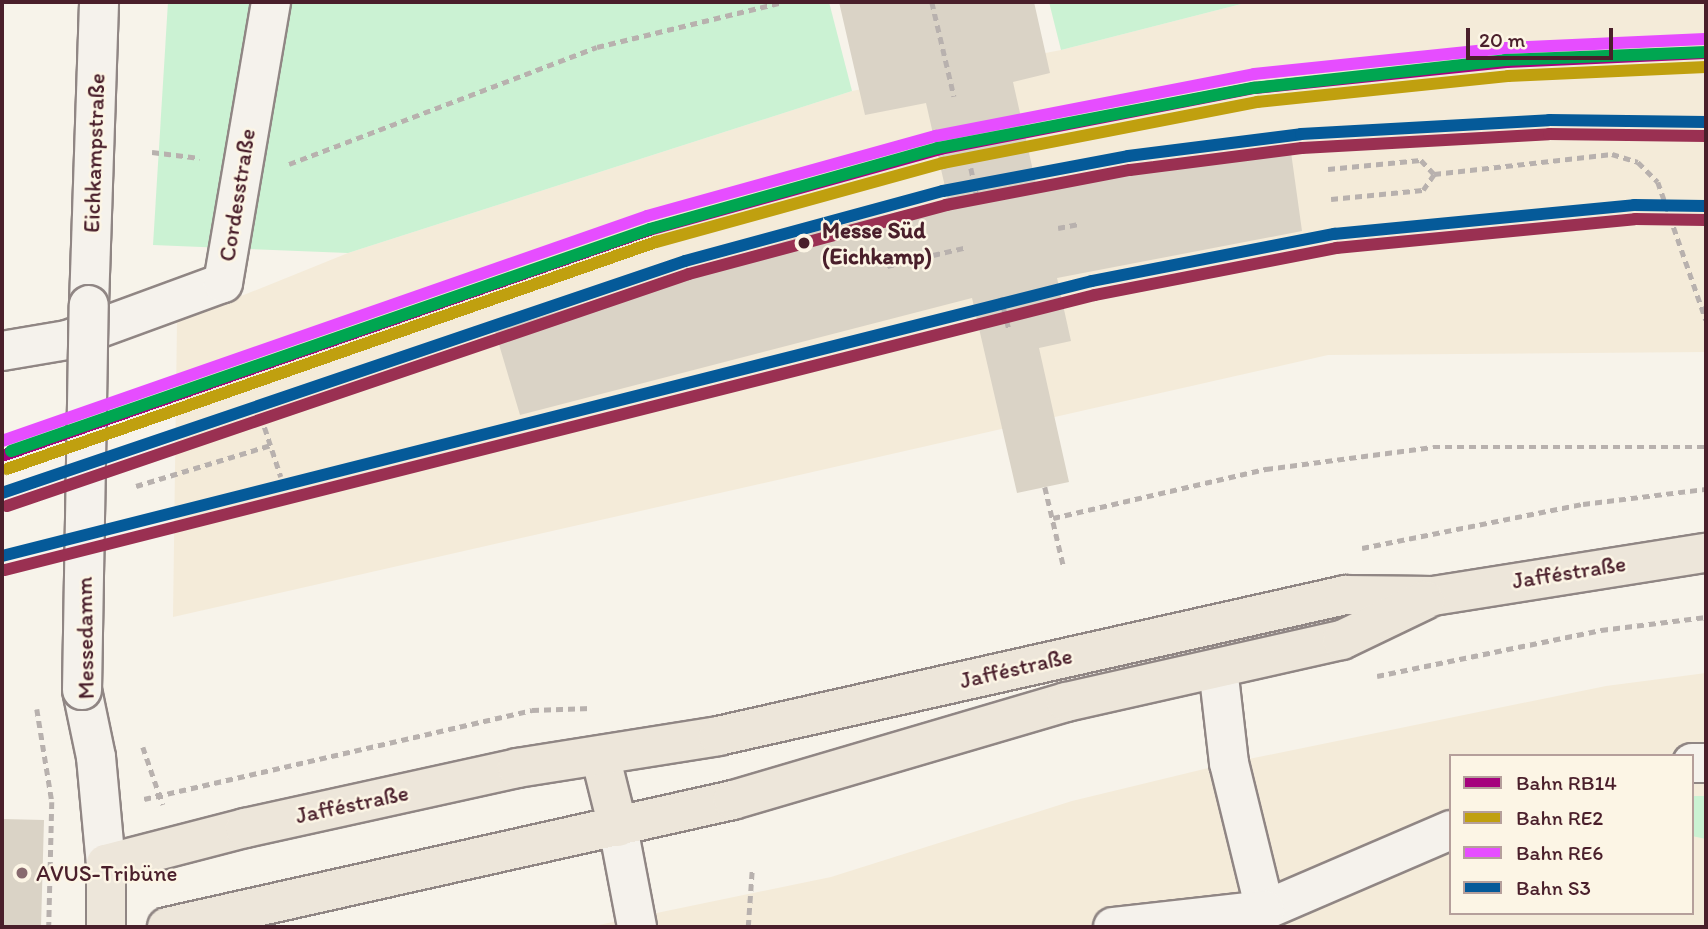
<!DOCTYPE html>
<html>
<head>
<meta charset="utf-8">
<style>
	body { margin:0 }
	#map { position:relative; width:1708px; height:929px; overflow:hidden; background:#f7f3ea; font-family:Itim,sans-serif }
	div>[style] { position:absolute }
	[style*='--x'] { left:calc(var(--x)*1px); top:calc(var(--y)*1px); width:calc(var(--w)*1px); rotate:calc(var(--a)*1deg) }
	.built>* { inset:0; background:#f4ebd9 }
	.green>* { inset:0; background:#cbf2d3 }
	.building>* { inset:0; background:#dad3c6 }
	.path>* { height:4.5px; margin-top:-2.25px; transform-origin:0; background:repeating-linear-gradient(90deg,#b8b1ae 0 7px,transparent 0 12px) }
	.roads { filter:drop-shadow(2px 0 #908684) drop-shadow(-2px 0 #908684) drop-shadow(0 2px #908684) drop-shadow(0 -2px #908684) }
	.minor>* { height:38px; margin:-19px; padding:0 19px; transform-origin:19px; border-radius:19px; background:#f5f2ec }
	.major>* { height:38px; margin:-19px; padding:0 19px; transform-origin:19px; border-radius:19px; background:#ede6da }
	.bridges { filter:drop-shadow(2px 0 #908684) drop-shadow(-2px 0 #908684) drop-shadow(0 2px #908684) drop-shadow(0 -2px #908684) }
	.minor-bridge>* { height:38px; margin:-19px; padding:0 19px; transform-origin:19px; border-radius:19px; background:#f5f2ec }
	.rail-1>* { height:12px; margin:-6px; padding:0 6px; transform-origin:6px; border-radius:6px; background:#a5027d }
	.rail-2>* { height:12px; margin:-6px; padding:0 6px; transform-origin:6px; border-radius:6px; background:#c0a00f }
	.rail-3>* { height:12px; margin:-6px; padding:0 6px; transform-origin:6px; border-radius:6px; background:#e64dff }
	.rail-4>* { height:12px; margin:-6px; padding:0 6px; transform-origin:6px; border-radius:6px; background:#055a99 }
	.rail-5>* { height:12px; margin:-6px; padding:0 6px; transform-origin:6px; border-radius:6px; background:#9a3052 }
	.rail-6>* { height:12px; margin:-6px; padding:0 6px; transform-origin:6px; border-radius:6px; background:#00a651 }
	.dots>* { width:19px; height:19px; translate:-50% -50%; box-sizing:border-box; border:4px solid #fcf5e5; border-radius:50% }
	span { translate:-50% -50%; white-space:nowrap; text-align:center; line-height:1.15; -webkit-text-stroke:5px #fcf5e5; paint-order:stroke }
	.street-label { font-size:23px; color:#4a1f2b }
	.stop-label { font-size:23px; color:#4a1f2b; font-weight:700 }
	.left { translate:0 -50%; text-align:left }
	.poi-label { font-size:23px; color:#4a1f2b }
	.frame { position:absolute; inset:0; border:4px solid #4a1f2b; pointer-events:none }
	.legend { position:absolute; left:1449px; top:754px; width:245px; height:161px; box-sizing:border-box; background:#fcf5e5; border:2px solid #b59f9b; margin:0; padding:9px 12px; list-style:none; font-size:21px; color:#4a1f2b }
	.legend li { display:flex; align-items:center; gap:14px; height:35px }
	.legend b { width:35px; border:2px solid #b59f9b }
	.scale { position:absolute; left:1466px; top:28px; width:147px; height:32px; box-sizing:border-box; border:4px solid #4a1f2b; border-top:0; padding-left:9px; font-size:21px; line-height:24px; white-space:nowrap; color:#4a1f2b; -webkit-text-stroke:5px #fcf5e5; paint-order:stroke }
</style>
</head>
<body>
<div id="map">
	<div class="built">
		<i style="clip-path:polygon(1249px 2px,1706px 2px,1706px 352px,1328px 355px,173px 617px,177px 322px,348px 253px,852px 91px,1061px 50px)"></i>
		<i style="clip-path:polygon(evenodd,1706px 673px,1706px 927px,589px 927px,831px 877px,1072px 801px,1229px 763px,1606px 686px,1706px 673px,1451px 756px,1692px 756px,1692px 913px,1451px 913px,1451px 756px)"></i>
	</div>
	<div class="green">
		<i style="clip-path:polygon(168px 2px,829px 2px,852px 91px,348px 253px,153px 245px)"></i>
		<i style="clip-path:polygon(1049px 2px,1249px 2px,1061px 50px)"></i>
		<i style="clip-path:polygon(1692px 796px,1706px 796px,1706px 839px,1692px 836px)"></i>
	</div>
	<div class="building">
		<i style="clip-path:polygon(839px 2px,1034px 2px,1050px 73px,1013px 82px,1036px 184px,1290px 145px,1302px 231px,1057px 278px,1071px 341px,1039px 348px,1069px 482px,1017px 493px,972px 298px,520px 415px,495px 331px,818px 231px,948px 200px,926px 103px,865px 115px)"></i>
		<i style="clip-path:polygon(2px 819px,44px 820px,41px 927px,2px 927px)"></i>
	</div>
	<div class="path">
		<i style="--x:932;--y:2;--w:97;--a:76.8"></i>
		<i style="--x:152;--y:152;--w:48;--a:7.1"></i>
		<i style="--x:289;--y:164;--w:329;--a:-20.8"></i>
		<i style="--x:597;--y:47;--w:191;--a:-13.6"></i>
		<i style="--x:971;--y:168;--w:30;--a:78"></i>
		<i style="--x:1328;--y:169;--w:93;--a:-5.5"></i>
		<i style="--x:1421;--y:160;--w:19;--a:47"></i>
		<i style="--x:1331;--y:199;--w:92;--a:-5.6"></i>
		<i style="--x:1423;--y:190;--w:19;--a:-55"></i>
		<i style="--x:1434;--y:174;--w:179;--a:-6.4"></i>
		<i style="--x:1612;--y:154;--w:27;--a:17"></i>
		<i style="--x:1638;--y:162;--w:28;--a:45"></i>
		<i style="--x:1658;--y:182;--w:146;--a:70.8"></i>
		<i style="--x:1058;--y:228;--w:21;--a:-11"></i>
		<i style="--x:933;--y:255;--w:35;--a:-13"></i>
		<i style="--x:887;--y:266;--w:39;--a:-13"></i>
		<i style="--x:1001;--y:297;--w:34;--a:76"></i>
		<i style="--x:261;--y:416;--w:64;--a:71.8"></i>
		<i style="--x:136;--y:486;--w:141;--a:-16.9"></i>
		<i style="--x:1045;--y:487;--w:83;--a:76.8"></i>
		<i style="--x:1053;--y:518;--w:219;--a:-13"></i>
		<i style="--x:1266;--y:469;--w:168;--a:-7.5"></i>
		<i style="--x:1433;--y:447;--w:273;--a:0"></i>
		<i style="--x:1362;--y:548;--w:225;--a:-11.3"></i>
		<i style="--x:1583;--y:504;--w:124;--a:-7"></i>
		<i style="--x:1377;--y:676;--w:229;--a:-11.6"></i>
		<i style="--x:1601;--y:630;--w:106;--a:-7.1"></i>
		<i style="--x:37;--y:709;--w:94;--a:80.8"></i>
		<i style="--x:52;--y:802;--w:125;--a:91.4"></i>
		<i style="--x:143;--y:747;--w:61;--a:71"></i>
		<i style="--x:144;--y:799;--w:398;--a:-12.9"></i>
		<i style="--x:532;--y:710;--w:59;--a:-1.9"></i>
		<i style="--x:748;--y:927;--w:57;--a:-86"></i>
	</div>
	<div class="roads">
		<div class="minor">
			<i style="--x:89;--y:305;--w:303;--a:-88.1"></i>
			<i style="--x:2;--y:351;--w:66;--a:-9.6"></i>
			<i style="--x:67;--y:340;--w:166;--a:-20.1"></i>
			<i style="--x:223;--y:283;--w:285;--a:-80.3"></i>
			<i style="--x:1218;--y:668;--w:96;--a:83.4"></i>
			<i style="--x:1229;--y:763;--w:151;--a:76.2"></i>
			<i style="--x:1265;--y:910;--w:202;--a:-23.3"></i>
			<i style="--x:82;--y:690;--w:68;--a:78.2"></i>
			<i style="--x:96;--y:757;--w:107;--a:84.7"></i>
			<i style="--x:1692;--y:763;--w:14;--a:0"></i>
			<i style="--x:618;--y:827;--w:102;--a:79.2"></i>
			<i style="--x:1113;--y:927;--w:153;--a:-6.4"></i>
		</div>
		<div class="major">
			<i style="--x:601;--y:759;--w:70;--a:76"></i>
			<i style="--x:106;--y:927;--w:63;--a:-90"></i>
			<i style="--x:106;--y:864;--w:144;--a:-14.5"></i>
			<i style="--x:245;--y:828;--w:279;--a:-12.4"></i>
			<i style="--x:517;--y:768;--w:204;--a:-9"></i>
			<i style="--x:718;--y:736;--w:643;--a:-12.67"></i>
			<i style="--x:1345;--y:595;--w:88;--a:0.7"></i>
			<i style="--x:1433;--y:596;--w:276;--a:-9"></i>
			<i style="--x:167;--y:927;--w:580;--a:-12.65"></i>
			<i style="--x:733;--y:800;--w:347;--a:-16.4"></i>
			<i style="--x:1066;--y:702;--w:283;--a:-12.7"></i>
			<i style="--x:1342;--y:640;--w:92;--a:-25.7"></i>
		</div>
	</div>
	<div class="bridges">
		<div class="minor-bridge">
			<i style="--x:82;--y:690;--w:385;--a:-89"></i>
		</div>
	</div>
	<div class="rail-1">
		<i style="--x:2;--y:456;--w:688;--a:-19.25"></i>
		<i style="--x:652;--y:229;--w:299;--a:-15.5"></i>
		<i style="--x:940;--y:149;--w:321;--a:-11"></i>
		<i style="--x:1255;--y:88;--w:253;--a:-5.9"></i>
		<i style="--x:1507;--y:62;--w:199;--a:-2.6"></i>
	</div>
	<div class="rail-2">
		<i style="--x:7;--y:469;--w:688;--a:-19.28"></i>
		<i style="--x:656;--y:242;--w:298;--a:-15.4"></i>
		<i style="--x:943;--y:163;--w:320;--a:-11"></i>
		<i style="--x:1257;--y:102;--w:252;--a:-5.9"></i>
		<i style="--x:1508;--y:76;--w:198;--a:-2.6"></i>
	</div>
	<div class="rail-3">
		<i style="--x:2;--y:441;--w:683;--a:-19.23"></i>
		<i style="--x:647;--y:216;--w:300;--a:-15.5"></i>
		<i style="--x:936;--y:136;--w:324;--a:-11"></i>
		<i style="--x:1254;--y:74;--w:253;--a:-5.9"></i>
		<i style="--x:1506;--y:48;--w:199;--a:-2.6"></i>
	</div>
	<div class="rail-4">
		<i style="--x:2;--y:493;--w:721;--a:-18.76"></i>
		<i style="--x:685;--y:261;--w:267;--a:-15.2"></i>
		<i style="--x:943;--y:191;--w:188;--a:-10.7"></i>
		<i style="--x:1128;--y:156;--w:174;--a:-7.2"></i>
		<i style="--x:1301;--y:134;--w:248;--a:-3.2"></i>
		<i style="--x:1549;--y:120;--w:157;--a:0.7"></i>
		<i style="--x:2;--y:556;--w:1124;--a:-14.16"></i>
		<i style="--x:1092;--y:281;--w:247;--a:-11"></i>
		<i style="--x:1334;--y:234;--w:301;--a:-5.5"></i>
		<i style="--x:1634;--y:205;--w:72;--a:0.8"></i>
	</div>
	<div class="rail-5">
		<i style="--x:7;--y:506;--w:720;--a:-18.79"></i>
		<i style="--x:689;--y:274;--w:266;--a:-15"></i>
		<i style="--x:946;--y:205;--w:187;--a:-10.8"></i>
		<i style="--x:1130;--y:170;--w:173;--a:-7.3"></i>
		<i style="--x:1302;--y:148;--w:247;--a:-3.2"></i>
		<i style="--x:1549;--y:134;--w:157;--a:0.7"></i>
		<i style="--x:5;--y:570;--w:1124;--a:-14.16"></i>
		<i style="--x:1095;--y:295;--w:246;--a:-11"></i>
		<i style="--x:1336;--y:248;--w:300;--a:-5.5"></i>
		<i style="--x:1635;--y:219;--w:71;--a:0.8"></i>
	</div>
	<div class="rail-6">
		<i style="--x:11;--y:451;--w:676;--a:-19.16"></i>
		<i style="--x:650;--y:229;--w:299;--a:-15.7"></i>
		<i style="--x:938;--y:148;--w:321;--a:-10.8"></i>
		<i style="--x:1253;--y:88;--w:254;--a:-6.3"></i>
		<i style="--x:1505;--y:60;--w:201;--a:-2.3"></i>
	</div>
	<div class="dots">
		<i style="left:804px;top:243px;background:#4a1f2b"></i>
		<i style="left:22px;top:873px;background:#87696e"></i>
	</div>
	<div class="street-label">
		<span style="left:94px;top:153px;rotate:-88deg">Eichkampstraße</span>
		<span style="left:237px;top:195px;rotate:-81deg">Cordesstraße</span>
		<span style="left:1569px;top:572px;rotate:-9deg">Jafféstraße</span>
		<span style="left:85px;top:638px;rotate:-91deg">Messedamm</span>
		<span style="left:1016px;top:668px;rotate:-13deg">Jafféstraße</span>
		<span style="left:352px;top:804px;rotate:-12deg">Jafféstraße</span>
	</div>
	<div class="stop-label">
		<span class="left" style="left:822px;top:243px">Messe Süd<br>(Eichkamp)</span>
	</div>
	<div class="poi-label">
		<span class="left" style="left:36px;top:873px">AVUS-Tribüne</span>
	</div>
	<div class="frame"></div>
	<ul class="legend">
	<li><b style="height:9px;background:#a5027d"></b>Bahn RB14</li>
	<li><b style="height:9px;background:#c0a00f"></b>Bahn RE2</li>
	<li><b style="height:9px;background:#e64dff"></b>Bahn RE6</li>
	<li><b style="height:9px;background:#055a99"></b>Bahn S3</li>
	</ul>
	<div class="scale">20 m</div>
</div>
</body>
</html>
